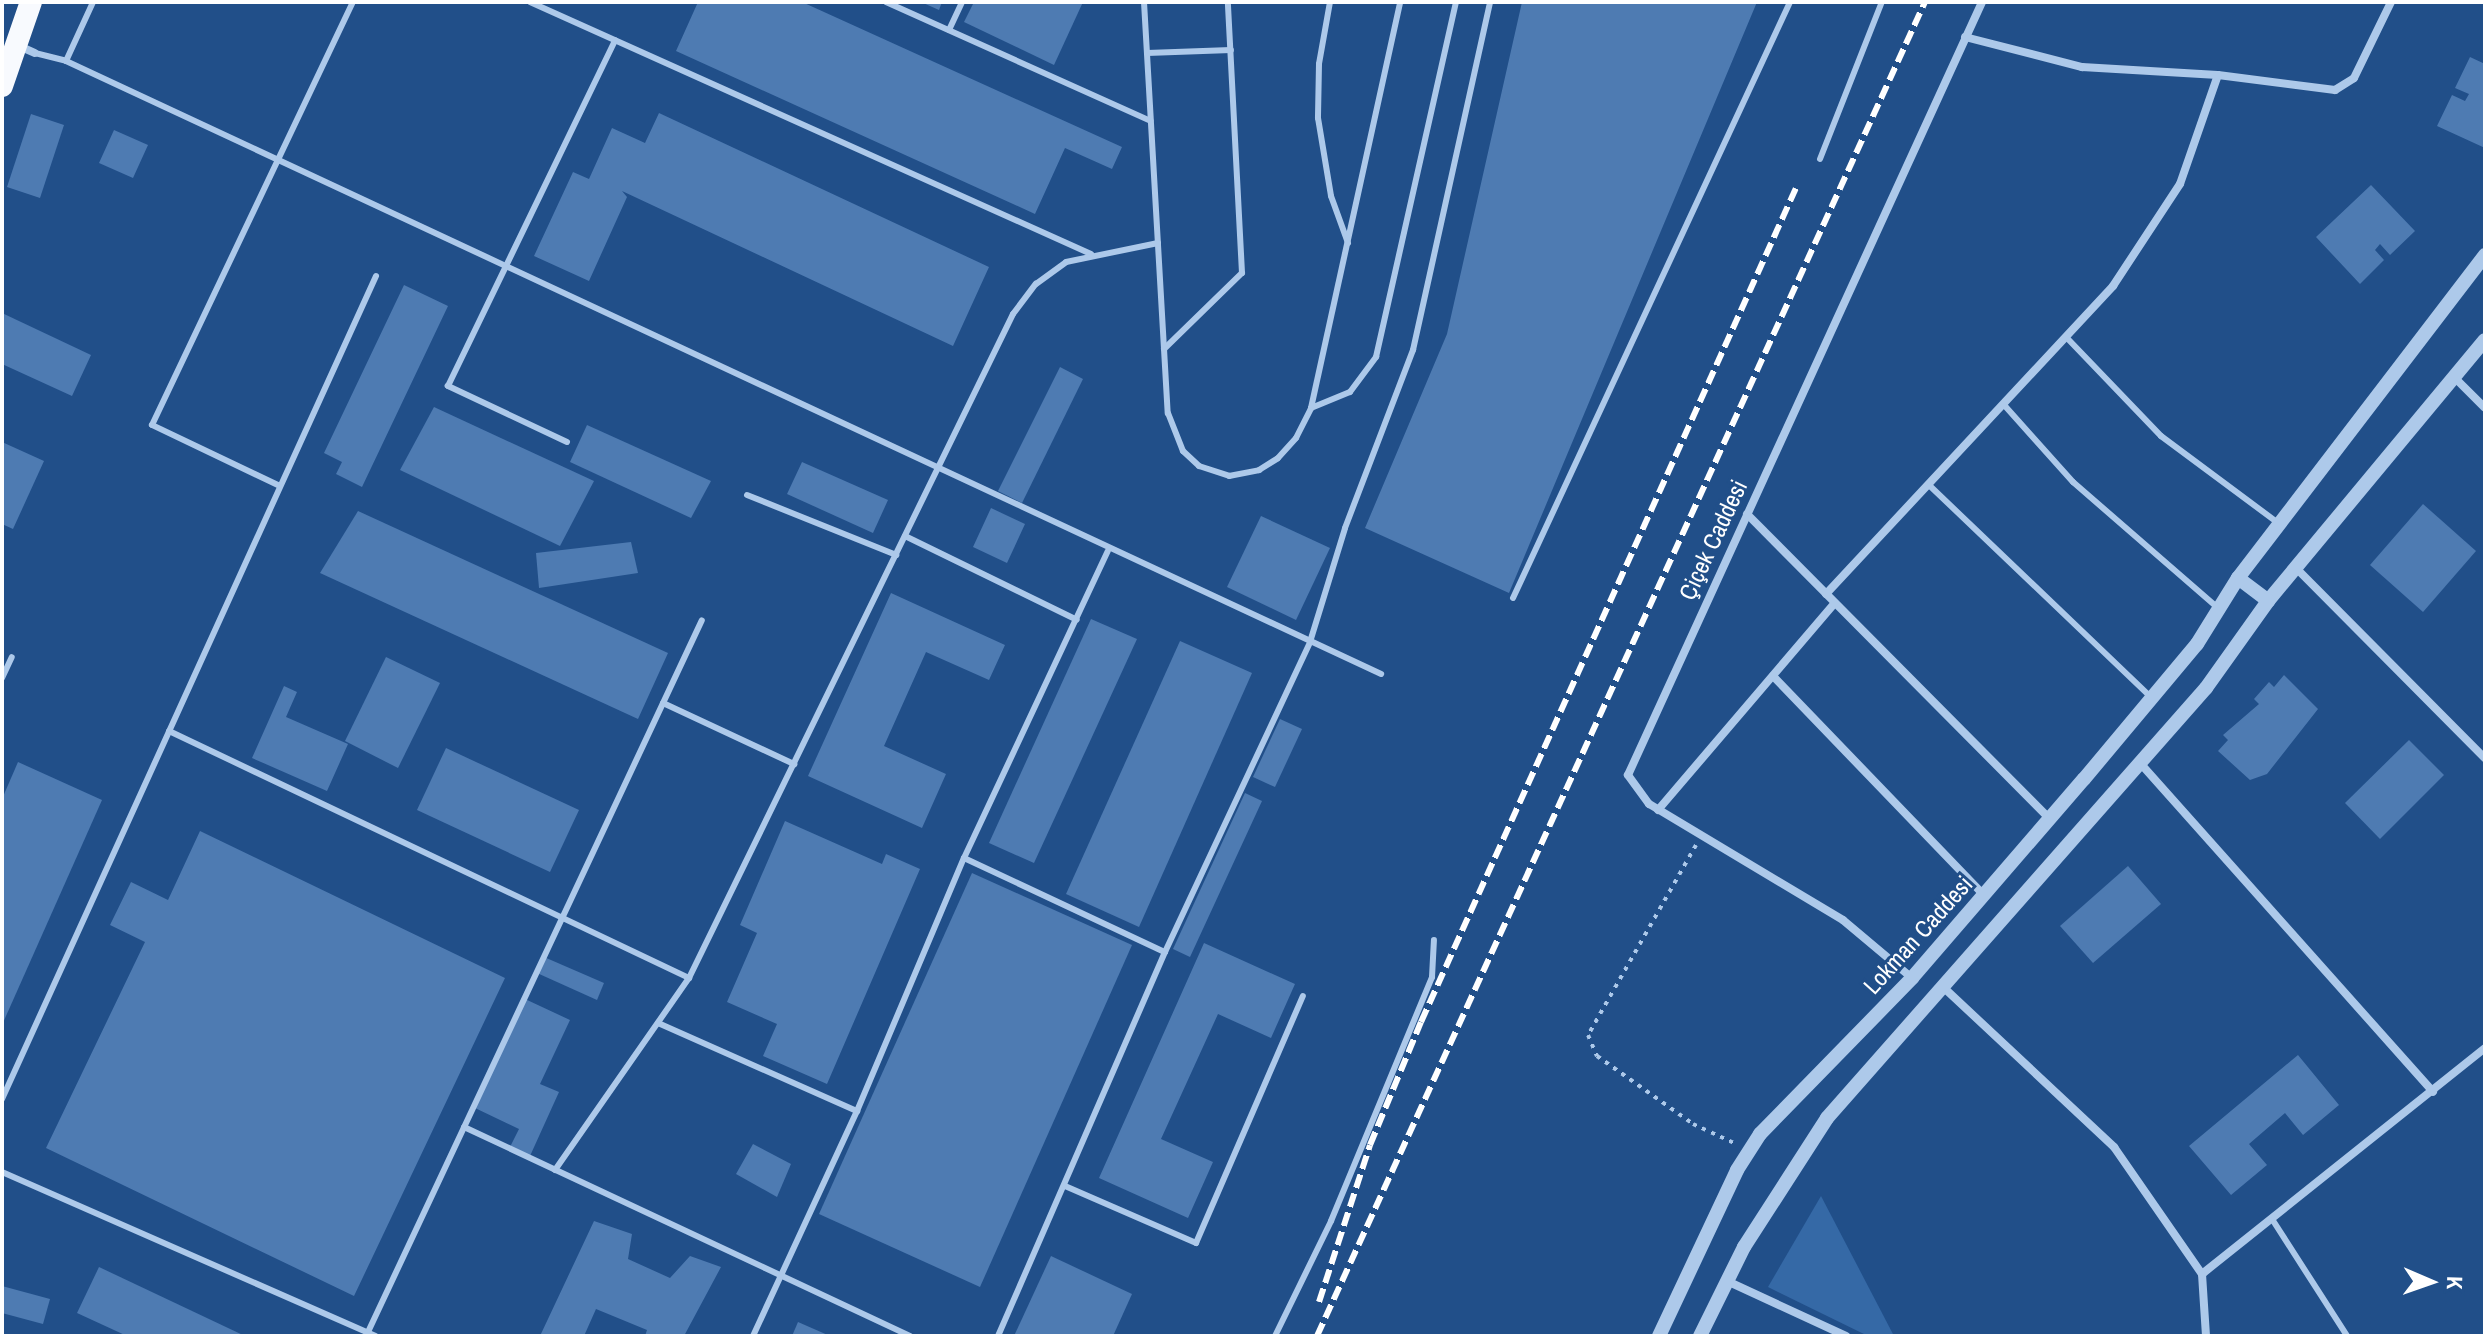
<!DOCTYPE html>
<html>
<head>
<meta charset="utf-8">
<style>
	body { margin:0 }
	#map { position:relative; width:2487px; height:1338px; overflow:hidden; background:#214f89; font-family:"Archivo Narrow",sans-serif }
	div>[style] { position:absolute }
	[style*='--x'] { left:calc(var(--x)*1px); top:calc(var(--y)*1px); width:calc(var(--w)*1px); rotate:calc(var(--a)*1deg) }
	.green>* { inset:0; background:#3569a6 }
	.building>* { inset:0; background:#4e7bb2 }
	.path>* { height:4px; margin-top:-2px; transform-origin:0; background:repeating-linear-gradient(90deg,#adc9ea 0 4px,transparent 0 10px) }
	.service>* { height:6px; margin:-3px; padding:0 3px; transform-origin:3px; border-radius:3px; background:#adc9ea }
	.minor>* { height:8px; margin:-4px; padding:0 4px; transform-origin:4px; border-radius:4px; background:#adc9ea }
	.tertiary>* { height:14px; margin:-7px; padding:0 7px; transform-origin:7px; border-radius:7px; background:#adc9ea }
	.trunk>* { height:22px; margin:-11px; padding:0 11px; transform-origin:11px; border-radius:11px; background:#f8fafe }
	.rail>* { height:6px; margin-top:-3px; transform-origin:0; background:repeating-linear-gradient(90deg,#fff 0 14px,transparent 0 20px) }
	span { translate:-50% -50%; white-space:nowrap; text-align:center; line-height:1.15; -webkit-text-stroke:6px #214f89; paint-order:stroke }
	.street-label { font-size:24px; color:#fff }
	.frame { position:absolute; inset:0; border:4px solid #fff; pointer-events:none }
	.north { position:absolute; left:2391px; top:1242px; width:80px; height:80px; -webkit-text-stroke:6px #214f89; paint-order:stroke; rotate:92deg; font-size:22px; font-weight:700; line-height:32px; text-align:center; color:#fff }
	.north::after { content:''; display:block; margin:auto; width:28px; height:36px; background:#fff; clip-path:polygon(50% 0,100% 100%,50% 72%,0 100%) }
</style>
</head>
<body>
<div id="map">
	<div class="green">
		<i style="clip-path:polygon(1821px 1196px,1894px 1336px,1868px 1336px,1768px 1287px)"></i>
	</div>
	<div class="building">
		<i style="clip-path:polygon(698px 2px,802px 2px,1122px 147px,1112px 169px,1065px 148px,1035px 214px,676px 51px)"></i>
		<i style="clip-path:polygon(921px 2px,942px 2px,939px 10px)"></i>
		<i style="clip-path:polygon(974px 2px,1083px 2px,1054px 65px,964px 22px)"></i>
		<i style="clip-path:polygon(1522px 2px,1757px 2px,1509px 593px,1365px 528px,1447px 334px)"></i>
		<i style="clip-path:polygon(2470px 57px,2485px 64px,2485px 148px,2437px 126px,2452px 95px,2465px 101px,2469px 94px,2455px 88px)"></i>
		<i style="clip-path:polygon(659px 113px,989px 267px,953px 346px,622px 191px,627px 197px,589px 281px,534px 256px,573px 172px,589px 179px,612px 128px,645px 143px)"></i>
		<i style="clip-path:polygon(31px 114px,64px 125px,40px 198px,7px 187px)"></i>
		<i style="clip-path:polygon(114px 130px,148px 145px,133px 178px,99px 163px)"></i>
		<i style="clip-path:polygon(2371px 185px,2415px 231px,2390px 255px,2380px 244px,2375px 250px,2384px 260px,2360px 284px,2316px 237px)"></i>
		<i style="clip-path:polygon(404px 285px,448px 306px,362px 487px,336px 474px,342px 462px,324px 453px)"></i>
		<i style="clip-path:polygon(2px 313px,91px 355px,72px 396px,2px 364px)"></i>
		<i style="clip-path:polygon(1060px 367px,1083px 379px,1022px 503px,998px 491px)"></i>
		<i style="clip-path:polygon(434px 407px,594px 481px,560px 546px,400px 470px)"></i>
		<i style="clip-path:polygon(587px 425px,711px 481px,691px 518px,570px 462px)"></i>
		<i style="clip-path:polygon(2px 442px,44px 461px,13px 529px,2px 524px)"></i>
		<i style="clip-path:polygon(802px 462px,888px 500px,873px 533px,787px 494px)"></i>
		<i style="clip-path:polygon(2423px 504px,2476px 551px,2423px 612px,2370px 565px)"></i>
		<i style="clip-path:polygon(991px 508px,1025px 524px,1007px 563px,973px 547px)"></i>
		<i style="clip-path:polygon(358px 511px,668px 653px,638px 719px,320px 573px)"></i>
		<i style="clip-path:polygon(1261px 516px,1330px 548px,1296px 620px,1227px 587px)"></i>
		<i style="clip-path:polygon(631px 542px,638px 573px,539px 588px,536px 553px)"></i>
		<i style="clip-path:polygon(891px 593px,1005px 645px,989px 680px,926px 652px,884px 746px,946px 774px,922px 828px,808px 776px)"></i>
		<i style="clip-path:polygon(1091px 619px,1137px 639px,1034px 863px,989px 843px)"></i>
		<i style="clip-path:polygon(1180px 641px,1252px 673px,1139px 927px,1066px 894px)"></i>
		<i style="clip-path:polygon(386px 657px,440px 683px,398px 768px,345px 741px)"></i>
		<i style="clip-path:polygon(2284px 675px,2318px 709px,2267px 774px,2250px 780px,2218px 751px,2228px 740px,2223px 735px,2259px 704px,2254px 699px,2269px 682px,2274px 687px)"></i>
		<i style="clip-path:polygon(284px 686px,297px 692px,286px 717px,348px 744px,327px 791px,252px 758px)"></i>
		<i style="clip-path:polygon(1280px 719px,1302px 729px,1275px 787px,1253px 777px)"></i>
		<i style="clip-path:polygon(2409px 740px,2444px 775px,2380px 839px,2345px 803px)"></i>
		<i style="clip-path:polygon(446px 748px,579px 810px,550px 872px,417px 810px)"></i>
		<i style="clip-path:polygon(18px 762px,102px 800px,2px 1025px,2px 799px)"></i>
		<i style="clip-path:polygon(1245px 793px,1262px 801px,1190px 957px,1173px 949px)"></i>
		<i style="clip-path:polygon(785px 821px,882px 864px,886px 854px,920px 869px,827px 1084px,763px 1056px,777px 1024px,727px 1002px,757px 933px,740px 925px)"></i>
		<i style="clip-path:polygon(200px 831px,505px 978px,354px 1296px,46px 1148px,145px 942px,110px 925px,131px 882px,168px 900px)"></i>
		<i style="clip-path:polygon(2128px 866px,2161px 904px,2093px 963px,2060px 926px)"></i>
		<i style="clip-path:polygon(972px 873px,1132px 945px,980px 1287px,819px 1214px)"></i>
		<i style="clip-path:polygon(1204px 943px,1295px 984px,1271px 1038px,1218px 1014px,1161px 1139px,1213px 1162px,1188px 1218px,1099px 1178px)"></i>
		<i style="clip-path:polygon(544px 957px,604px 983px,597px 1000px,537px 973px)"></i>
		<i style="clip-path:polygon(525px 999px,570px 1020px,540px 1084px,559px 1092px,530px 1156px,510px 1147px,519px 1129px,475px 1108px)"></i>
		<i style="clip-path:polygon(2298px 1055px,2339px 1105px,2303px 1135px,2285px 1113px,2249px 1144px,2267px 1165px,2231px 1195px,2189px 1146px)"></i>
		<i style="clip-path:polygon(753px 1144px,791px 1164px,777px 1197px,736px 1174px)"></i>
		<i style="clip-path:polygon(594px 1221px,632px 1234px,628px 1259px,670px 1278px,690px 1256px,721px 1267px,684px 1336px,645px 1336px,647px 1330px,596px 1309px,584px 1336px,540px 1336px)"></i>
		<i style="clip-path:polygon(1051px 1256px,1132px 1294px,1113px 1336px,1014px 1336px)"></i>
		<i style="clip-path:polygon(99px 1267px,245px 1336px,127px 1336px,77px 1313px)"></i>
		<i style="clip-path:polygon(2px 1286px,50px 1299px,43px 1324px,2px 1313px)"></i>
		<i style="clip-path:polygon(798px 1322px,830px 1336px,792px 1336px)"></i>
	</div>
	<div class="path">
		<i style="--x:1696;--y:845;--w:219;--a:119.6"></i>
		<i style="--x:1588;--y:1035;--w:23;--a:67"></i>
		<i style="--x:1597;--y:1056;--w:118;--a:35.3"></i>
		<i style="--x:1693;--y:1124;--w:47;--a:24.9"></i>
	</div>
	<div class="service">
		<i style="--x:530;--y:2;--w:615;--a:24.19"></i>
		<i style="--x:886;--y:2;--w:290;--a:24.2"></i>
		<i style="--x:1144;--y:2;--w:412;--a:86.7"></i>
		<i style="--x:1168;--y:413;--w:41;--a:68.5"></i>
		<i style="--x:1183;--y:451;--w:22;--a:43"></i>
		<i style="--x:1199;--y:466;--w:32;--a:18"></i>
		<i style="--x:1229;--y:476;--w:31;--a:-11"></i>
		<i style="--x:1259;--y:470;--w:22;--a:-32"></i>
		<i style="--x:1278;--y:458;--w:27;--a:-48"></i>
		<i style="--x:1296;--y:438;--w:34;--a:-63"></i>
		<i style="--x:1311;--y:408;--w:416;--a:-77.6"></i>
		<i style="--x:1330;--y:2;--w:63;--a:100.1"></i>
		<i style="--x:1319;--y:64;--w:54;--a:91.1"></i>
		<i style="--x:1318;--y:118;--w:79;--a:80.5"></i>
		<i style="--x:1331;--y:196;--w:50;--a:70.1"></i>
		<i style="--x:949;--y:30;--w:31;--a:-65"></i>
		<i style="--x:35;--y:53;--w:32;--a:14"></i>
		<i style="--x:66;--y:61;--w:1451;--a:24.99"></i>
		<i style="--x:1147;--y:53;--w:84;--a:-2"></i>
		<i style="--x:66;--y:61;--w:65;--a:-65.4"></i>
		<i style="--x:1820;--y:159;--w:169;--a:-68.5"></i>
		<i style="--x:2067;--y:338;--w:136;--a:46.2"></i>
		<i style="--x:2161;--y:436;--w:144;--a:36.6"></i>
		<i style="--x:1164;--y:349;--w:109;--a:-44.3"></i>
		<i style="--x:1242;--y:273;--w:271;--a:-93"></i>
		<i style="--x:2005;--y:406;--w:102;--a:48.2"></i>
		<i style="--x:2073;--y:482;--w:191;--a:41"></i>
		<i style="--x:1311;--y:408;--w:42;--a:-22.3"></i>
		<i style="--x:1350;--y:392;--w:44;--a:-53.4"></i>
		<i style="--x:1376;--y:357;--w:364;--a:-77.3"></i>
		<i style="--x:567;--y:442;--w:132;--a:-154.8"></i>
		<i style="--x:448;--y:386;--w:384;--a:-64.2"></i>
		<i style="--x:280;--y:486;--w:142;--a:-154.5"></i>
		<i style="--x:152;--y:425;--w:468;--a:-64.6"></i>
		<i style="--x:1930;--y:486;--w:307;--a:43.7"></i>
		<i style="--x:747;--y:495;--w:161;--a:21.9"></i>
		<i style="--x:905;--y:536;--w:191;--a:26"></i>
		<i style="--x:1513;--y:598;--w:657;--a:-65.07"></i>
		<i style="--x:2;--y:678;--w:23;--a:-65"></i>
		<i style="--x:663;--y:703;--w:145;--a:25"></i>
		<i style="--x:169;--y:731;--w:576;--a:25.41"></i>
		<i style="--x:964;--y:858;--w:222;--a:25.1"></i>
		<i style="--x:658;--y:1023;--w:218;--a:23.9"></i>
		<i style="--x:2;--y:1099;--w:904;--a:-65.56"></i>
		<i style="--x:464;--y:1127;--w:493;--a:25.1"></i>
		<i style="--x:555;--y:1170;--w:234;--a:-55.1"></i>
		<i style="--x:689;--y:978;--w:739;--a:-63.99"></i>
		<i style="--x:1013;--y:314;--w:38;--a:-53"></i>
		<i style="--x:1036;--y:284;--w:37;--a:-36"></i>
		<i style="--x:1066;--y:262;--w:94;--a:-11.7"></i>
		<i style="--x:2;--y:1172;--w:408;--a:23.7"></i>
		<i style="--x:1065;--y:1186;--w:143;--a:23.5"></i>
		<i style="--x:1196;--y:1243;--w:269;--a:-66.6"></i>
		<i style="--x:2272;--y:1219;--w:139;--a:57.3"></i>
		<i style="--x:368;--y:1332;--w:786;--a:-64.87"></i>
		<i style="--x:753;--y:1336;--w:248;--a:-65.2"></i>
		<i style="--x:857;--y:1111;--w:275;--a:-67.1"></i>
		<i style="--x:964;--y:858;--w:339;--a:-64.9"></i>
		<i style="--x:998;--y:1336;--w:419;--a:-66.5"></i>
		<i style="--x:1165;--y:952;--w:342;--a:-64.9"></i>
		<i style="--x:1310;--y:642;--w:119;--a:-72.9"></i>
		<i style="--x:1345;--y:528;--w:191;--a:-69.1"></i>
		<i style="--x:1413;--y:350;--w:356;--a:-77.5"></i>
		<i style="--x:1275;--y:1336;--w:128;--a:-64"></i>
		<i style="--x:1331;--y:1221;--w:264;--a:-67.5"></i>
		<i style="--x:1432;--y:977;--w:37;--a:-87"></i>
	</div>
	<div class="minor">
		<i style="--x:1965;--y:37;--w:121;--a:14.4"></i>
		<i style="--x:2082;--y:67;--w:136;--a:3.4"></i>
		<i style="--x:2218;--y:75;--w:118;--a:7.3"></i>
		<i style="--x:2335;--y:90;--w:22;--a:-32"></i>
		<i style="--x:2354;--y:78;--w:85;--a:-64"></i>
		<i style="--x:19;--y:46;--w:17;--a:24"></i>
		<i style="--x:2455;--y:378;--w:42;--a:45"></i>
		<i style="--x:1747;--y:514;--w:430;--a:45.2"></i>
		<i style="--x:2297;--y:569;--w:267;--a:45.2"></i>
		<i style="--x:1826;--y:594;--w:421;--a:-47"></i>
		<i style="--x:2113;--y:286;--w:122;--a:-56.7"></i>
		<i style="--x:2180;--y:184;--w:115;--a:-70.8"></i>
		<i style="--x:1773;--y:676;--w:304;--a:46.1"></i>
		<i style="--x:2141;--y:764;--w:439;--a:48.3"></i>
		<i style="--x:1658;--y:810;--w:272;--a:-49.5"></i>
		<i style="--x:1912;--y:978;--w:90;--a:-140"></i>
		<i style="--x:1843;--y:920;--w:226;--a:-149.1"></i>
		<i style="--x:1649;--y:804;--w:36;--a:-126"></i>
		<i style="--x:1628;--y:775;--w:850;--a:-65.39"></i>
		<i style="--x:1942;--y:986;--w:236;--a:43.1"></i>
		<i style="--x:2114;--y:1147;--w:155;--a:55.3"></i>
		<i style="--x:2202;--y:1274;--w:62;--a:86.3"></i>
		<i style="--x:2202;--y:1274;--w:362;--a:-38.6"></i>
		<i style="--x:1727;--y:1281;--w:131;--a:24.8"></i>
	</div>
	<div class="tertiary">
		<i style="--x:2485;--y:255;--w:407;--a:127.4"></i>
		<i style="--x:2238;--y:578;--w:38;--a:37"></i>
		<i style="--x:2268;--y:601;--w:339;--a:-50.3"></i>
		<i style="--x:1659;--y:1336;--w:183;--a:-64.8"></i>
		<i style="--x:1737;--y:1170;--w:43;--a:-57.4"></i>
		<i style="--x:1760;--y:1134;--w:218;--a:-45.7"></i>
		<i style="--x:1912;--y:978;--w:263;--a:-49.2"></i>
		<i style="--x:2084;--y:779;--w:176;--a:-50.1"></i>
		<i style="--x:2197;--y:644;--w:78;--a:-58.2"></i>
		<i style="--x:1700;--y:1336;--w:99;--a:-63.7"></i>
		<i style="--x:1744;--y:1247;--w:153;--a:-57.2"></i>
		<i style="--x:1827;--y:1118;--w:573;--a:-48.61"></i>
		<i style="--x:2206;--y:688;--w:107;--a:-54.5"></i>
	</div>
	<div class="trunk">
		<i style="--x:2;--y:86;--w:89;--a:-71"></i>
	</div>
	<div class="rail">
		<i style="--x:1319;--y:1302;--w:165;--a:-72"></i>
		<i style="--x:1370;--y:1145;--w:133;--a:-67.5"></i>
		<i style="--x:1421;--y:1022;--w:914;--a:-65.79"></i>
		<i style="--x:1317;--y:1336;--w:1466;--a:-65.5"></i>
	</div>
	<div class="street-label">
		<span style="left:1713px;top:540px;rotate:-65deg">Çiçek Caddesi</span>
		<span style="left:1918px;top:935px;rotate:-48deg">Lokman Caddesi</span>
	</div>
	<div class="frame"></div>
	<div class="north">K</div>
</div>
</body>
</html>
